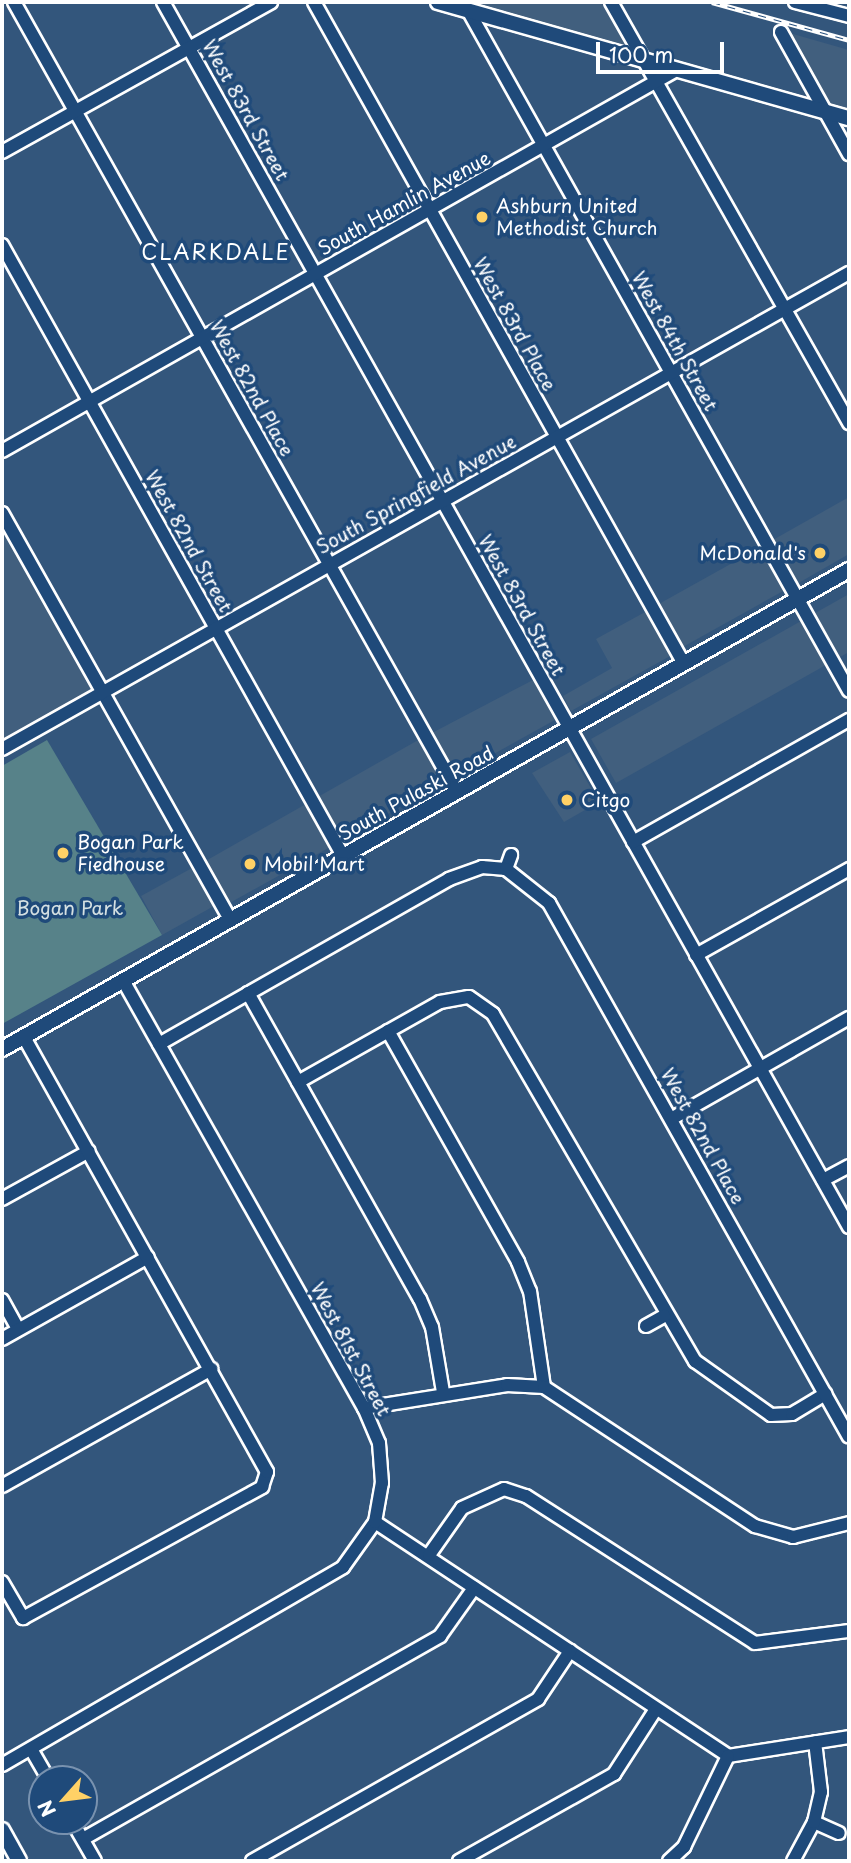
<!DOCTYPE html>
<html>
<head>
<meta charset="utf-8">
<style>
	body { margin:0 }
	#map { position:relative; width:851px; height:1863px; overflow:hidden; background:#33567c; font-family:"Playpen Sans",sans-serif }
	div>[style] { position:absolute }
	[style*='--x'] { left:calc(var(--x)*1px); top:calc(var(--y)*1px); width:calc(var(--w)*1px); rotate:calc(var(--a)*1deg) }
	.built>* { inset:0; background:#415f7e }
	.green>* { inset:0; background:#578289 }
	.roads { filter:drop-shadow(2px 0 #fff) drop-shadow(-2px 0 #fff) drop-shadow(0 2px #fff) drop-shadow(0 -2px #fff) }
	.minor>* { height:12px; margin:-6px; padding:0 6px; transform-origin:6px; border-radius:6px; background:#1f4a7a }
	.major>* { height:14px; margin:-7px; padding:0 7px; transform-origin:7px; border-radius:7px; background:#1f4a7a }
	.rail>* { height:5px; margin-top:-2.5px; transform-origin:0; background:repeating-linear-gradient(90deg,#1f4a7a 0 8px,#fff 0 16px); box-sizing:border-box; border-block:2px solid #fff }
	.dots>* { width:19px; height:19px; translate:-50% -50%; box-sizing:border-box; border:4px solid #1f4a7a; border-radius:50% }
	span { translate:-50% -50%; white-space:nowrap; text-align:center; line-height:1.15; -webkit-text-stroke:7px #1f4a7a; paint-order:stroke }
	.street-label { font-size:19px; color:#fff }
	.poi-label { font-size:19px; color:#fff }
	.left { translate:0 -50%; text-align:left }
	.right { translate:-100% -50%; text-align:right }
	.park-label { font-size:19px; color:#d5e0e2 }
	.neighbourhood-label { font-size:21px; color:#fff; letter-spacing:2px }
	.frame { position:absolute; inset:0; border:4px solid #fff; pointer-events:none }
	.north { position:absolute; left:28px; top:1765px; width:70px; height:70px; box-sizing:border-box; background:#1f4a7a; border:2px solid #7992af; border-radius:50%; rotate:242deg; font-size:19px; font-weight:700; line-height:28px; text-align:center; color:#fff }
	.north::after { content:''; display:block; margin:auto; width:24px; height:32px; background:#ffd166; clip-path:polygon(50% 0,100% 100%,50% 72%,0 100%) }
	.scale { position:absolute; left:596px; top:42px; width:128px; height:32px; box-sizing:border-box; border:4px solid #fff; border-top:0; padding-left:9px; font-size:21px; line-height:24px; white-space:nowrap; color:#fff; -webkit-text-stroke:5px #1f4a7a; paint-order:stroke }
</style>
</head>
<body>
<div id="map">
	<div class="built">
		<i style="clip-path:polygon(464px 2px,603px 2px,629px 48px)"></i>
		<i style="clip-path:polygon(786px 32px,849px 50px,849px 110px,825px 103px)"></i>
		<i style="clip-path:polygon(849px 497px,849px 554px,795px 585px,771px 541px)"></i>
		<i style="clip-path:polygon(2px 527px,94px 692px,2px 744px)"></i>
		<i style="clip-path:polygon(761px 547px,785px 590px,681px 648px,657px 605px)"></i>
		<i style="clip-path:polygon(849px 594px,849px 652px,616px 783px,591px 739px)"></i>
		<i style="clip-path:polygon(647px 611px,672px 655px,571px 711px,563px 696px,612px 668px,596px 639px)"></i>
		<i style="clip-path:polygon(533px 680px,555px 720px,454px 776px,430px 734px)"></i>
		<i style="clip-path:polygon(420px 739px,443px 783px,340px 841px,316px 798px)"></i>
		<i style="clip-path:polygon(570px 752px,599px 802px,564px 822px,532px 773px)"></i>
		<i style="clip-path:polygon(306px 804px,330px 847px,226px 905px,202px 863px)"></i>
		<i style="clip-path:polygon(192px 868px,214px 906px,162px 935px,141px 896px)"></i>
	</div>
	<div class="green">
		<i style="clip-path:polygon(47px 740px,162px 935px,2px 1024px,2px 766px)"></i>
	</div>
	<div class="roads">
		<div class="minor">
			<i style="--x:14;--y:2;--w:906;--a:60.72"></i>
			<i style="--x:163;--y:2;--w:1404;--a:60.75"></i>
			<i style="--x:314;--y:2;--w:758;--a:60.8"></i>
			<i style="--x:611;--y:2;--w:484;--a:60.5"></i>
			<i style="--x:795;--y:2;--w:56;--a:14.5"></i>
			<i style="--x:468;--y:10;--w:780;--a:60.77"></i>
			<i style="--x:781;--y:32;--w:140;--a:60.9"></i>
			<i style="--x:2;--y:152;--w:308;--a:-29.1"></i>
			<i style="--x:2;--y:245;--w:700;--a:60.83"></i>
			<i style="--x:2;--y:451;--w:776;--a:-29.47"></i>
			<i style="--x:2;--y:513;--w:467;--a:60.7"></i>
			<i style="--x:2;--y:749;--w:972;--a:-29.34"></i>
			<i style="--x:633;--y:842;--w:248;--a:-29.5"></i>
			<i style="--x:506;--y:869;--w:15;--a:-70"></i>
			<i style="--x:696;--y:955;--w:176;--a:-29.3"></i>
			<i style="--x:248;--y:993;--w:351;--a:60.7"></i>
			<i style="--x:420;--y:1299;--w:30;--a:67"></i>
			<i style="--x:432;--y:1327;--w:66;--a:80.4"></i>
			<i style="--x:469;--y:997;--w:29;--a:35"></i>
			<i style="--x:493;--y:1014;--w:402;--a:59.8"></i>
			<i style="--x:695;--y:1361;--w:93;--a:35.4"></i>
			<i style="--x:771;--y:1415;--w:21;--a:-3"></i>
			<i style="--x:792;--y:1414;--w:39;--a:-31"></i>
			<i style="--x:388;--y:1031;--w:265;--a:60.6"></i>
			<i style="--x:518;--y:1262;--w:31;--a:68"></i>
			<i style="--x:530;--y:1291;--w:97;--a:81.7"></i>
			<i style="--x:159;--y:1044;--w:334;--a:-29.6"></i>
			<i style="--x:449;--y:879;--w:35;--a:-20"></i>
			<i style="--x:482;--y:867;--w:24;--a:5"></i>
			<i style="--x:506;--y:869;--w:55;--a:38.3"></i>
			<i style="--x:549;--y:903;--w:612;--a:60.67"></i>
			<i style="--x:298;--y:1082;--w:163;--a:-29.4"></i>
			<i style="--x:440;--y:1002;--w:29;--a:-10"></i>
			<i style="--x:671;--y:1119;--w:205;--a:-29.6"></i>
			<i style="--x:823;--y:1180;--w:30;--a:-28"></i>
			<i style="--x:2;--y:1199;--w:99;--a:-28.9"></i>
			<i style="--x:2;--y:1300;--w:33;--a:61"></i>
			<i style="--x:646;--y:1326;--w:21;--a:-29"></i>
			<i style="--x:2;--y:1339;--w:167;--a:-29.3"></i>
			<i style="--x:364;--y:1408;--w:145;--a:-9.1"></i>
			<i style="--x:507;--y:1385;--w:37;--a:3"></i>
			<i style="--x:544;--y:1387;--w:253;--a:33.4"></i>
			<i style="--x:755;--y:1526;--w:40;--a:16"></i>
			<i style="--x:793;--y:1537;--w:58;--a:-14"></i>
			<i style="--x:2;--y:1486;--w:240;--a:-29.2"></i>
			<i style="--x:375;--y:1522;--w:424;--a:33.5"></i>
			<i style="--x:429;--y:1555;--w:57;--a:-54.9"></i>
			<i style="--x:462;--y:1508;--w:46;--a:-24.3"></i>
			<i style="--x:504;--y:1489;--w:23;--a:18"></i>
			<i style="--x:526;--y:1496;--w:272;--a:32.7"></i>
			<i style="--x:755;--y:1643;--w:95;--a:-7.3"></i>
			<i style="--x:2;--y:1582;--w:42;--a:59.7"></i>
			<i style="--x:23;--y:1618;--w:273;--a:-28.7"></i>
			<i style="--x:262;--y:1487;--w:16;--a:-72"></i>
			<i style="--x:267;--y:1472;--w:498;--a:-119.2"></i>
			<i style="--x:31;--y:1749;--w:34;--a:60"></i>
			<i style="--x:728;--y:1756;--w:122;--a:-8.9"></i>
			<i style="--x:2;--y:1765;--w:394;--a:-30.1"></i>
			<i style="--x:343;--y:1567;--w:55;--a:-54.6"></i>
			<i style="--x:375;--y:1522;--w:40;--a:-80"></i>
			<i style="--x:382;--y:1483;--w:40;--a:-94.3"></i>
			<i style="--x:379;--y:1443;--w:38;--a:-113"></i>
			<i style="--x:364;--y:1408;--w:490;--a:-119.4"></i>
			<i style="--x:72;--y:1821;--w:46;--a:60.1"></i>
			<i style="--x:814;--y:1822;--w:27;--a:24"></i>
			<i style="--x:83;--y:1839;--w:411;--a:-29.6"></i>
			<i style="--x:440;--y:1636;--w:59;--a:-54.7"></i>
			<i style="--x:252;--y:1861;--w:329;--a:-29.5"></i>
			<i style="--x:538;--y:1699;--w:58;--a:-56.3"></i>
			<i style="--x:459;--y:1861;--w:178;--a:-29.3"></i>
			<i style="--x:614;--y:1774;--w:77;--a:-57.1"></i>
			<i style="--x:669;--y:1861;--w:21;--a:-43"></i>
			<i style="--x:684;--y:1847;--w:101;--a:-64.2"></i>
			<i style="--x:793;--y:1861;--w:44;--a:-61.7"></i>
			<i style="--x:814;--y:1822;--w:31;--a:-77"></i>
			<i style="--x:821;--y:1792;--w:50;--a:-96.8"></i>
		</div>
		<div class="major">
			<i style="--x:438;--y:2;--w:427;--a:15.8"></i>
			<i style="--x:2;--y:1049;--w:973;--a:-29.49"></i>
			<i style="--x:2;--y:1830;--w:35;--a:61"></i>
		</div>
	</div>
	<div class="rail">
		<i style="--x:712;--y:2;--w:142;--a:15.5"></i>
	</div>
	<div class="dots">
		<i style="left:482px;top:217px;background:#ffd166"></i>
		<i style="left:820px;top:553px;background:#ffd166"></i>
		<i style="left:567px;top:800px;background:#ffd166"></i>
		<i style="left:63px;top:853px;background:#ffd166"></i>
		<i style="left:250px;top:864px;background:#ffd166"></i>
	</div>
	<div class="street-label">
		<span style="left:246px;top:110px;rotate:61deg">West 83rd Street</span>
		<span style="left:404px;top:203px;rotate:-29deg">South Hamlin Avenue</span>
		<span style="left:515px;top:324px;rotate:61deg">West 83rd Place</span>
		<span style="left:675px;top:341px;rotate:61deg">West 84th Street</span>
		<span style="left:252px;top:388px;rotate:61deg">West 82nd Place</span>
		<span style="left:416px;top:494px;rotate:-29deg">South Springfield Avenue</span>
		<span style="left:189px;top:541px;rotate:61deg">West 82nd Street</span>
		<span style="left:522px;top:605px;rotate:61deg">West 83rd Street</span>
		<span style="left:416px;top:793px;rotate:-29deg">South Pulaski Road</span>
		<span style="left:703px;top:1136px;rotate:61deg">West 82nd Place</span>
		<span style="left:351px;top:1349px;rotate:62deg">West 81st Street</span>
	</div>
	<div class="poi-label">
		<span class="left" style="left:496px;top:217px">Ashburn United<br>Methodist Church</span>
		<span class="right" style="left:806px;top:553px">McDonald's</span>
		<span class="left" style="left:581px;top:800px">Citgo</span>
		<span class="left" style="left:77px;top:853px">Bogan Park<br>Fiedhouse</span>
		<span class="left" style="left:264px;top:864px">Mobil Mart</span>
	</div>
	<div class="park-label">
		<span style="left:70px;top:908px">Bogan Park</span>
	</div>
	<div class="neighbourhood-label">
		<span style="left:216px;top:251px">CLARKDALE</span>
	</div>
	<div class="frame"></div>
	<div class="north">N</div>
	<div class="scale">100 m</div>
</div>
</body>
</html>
